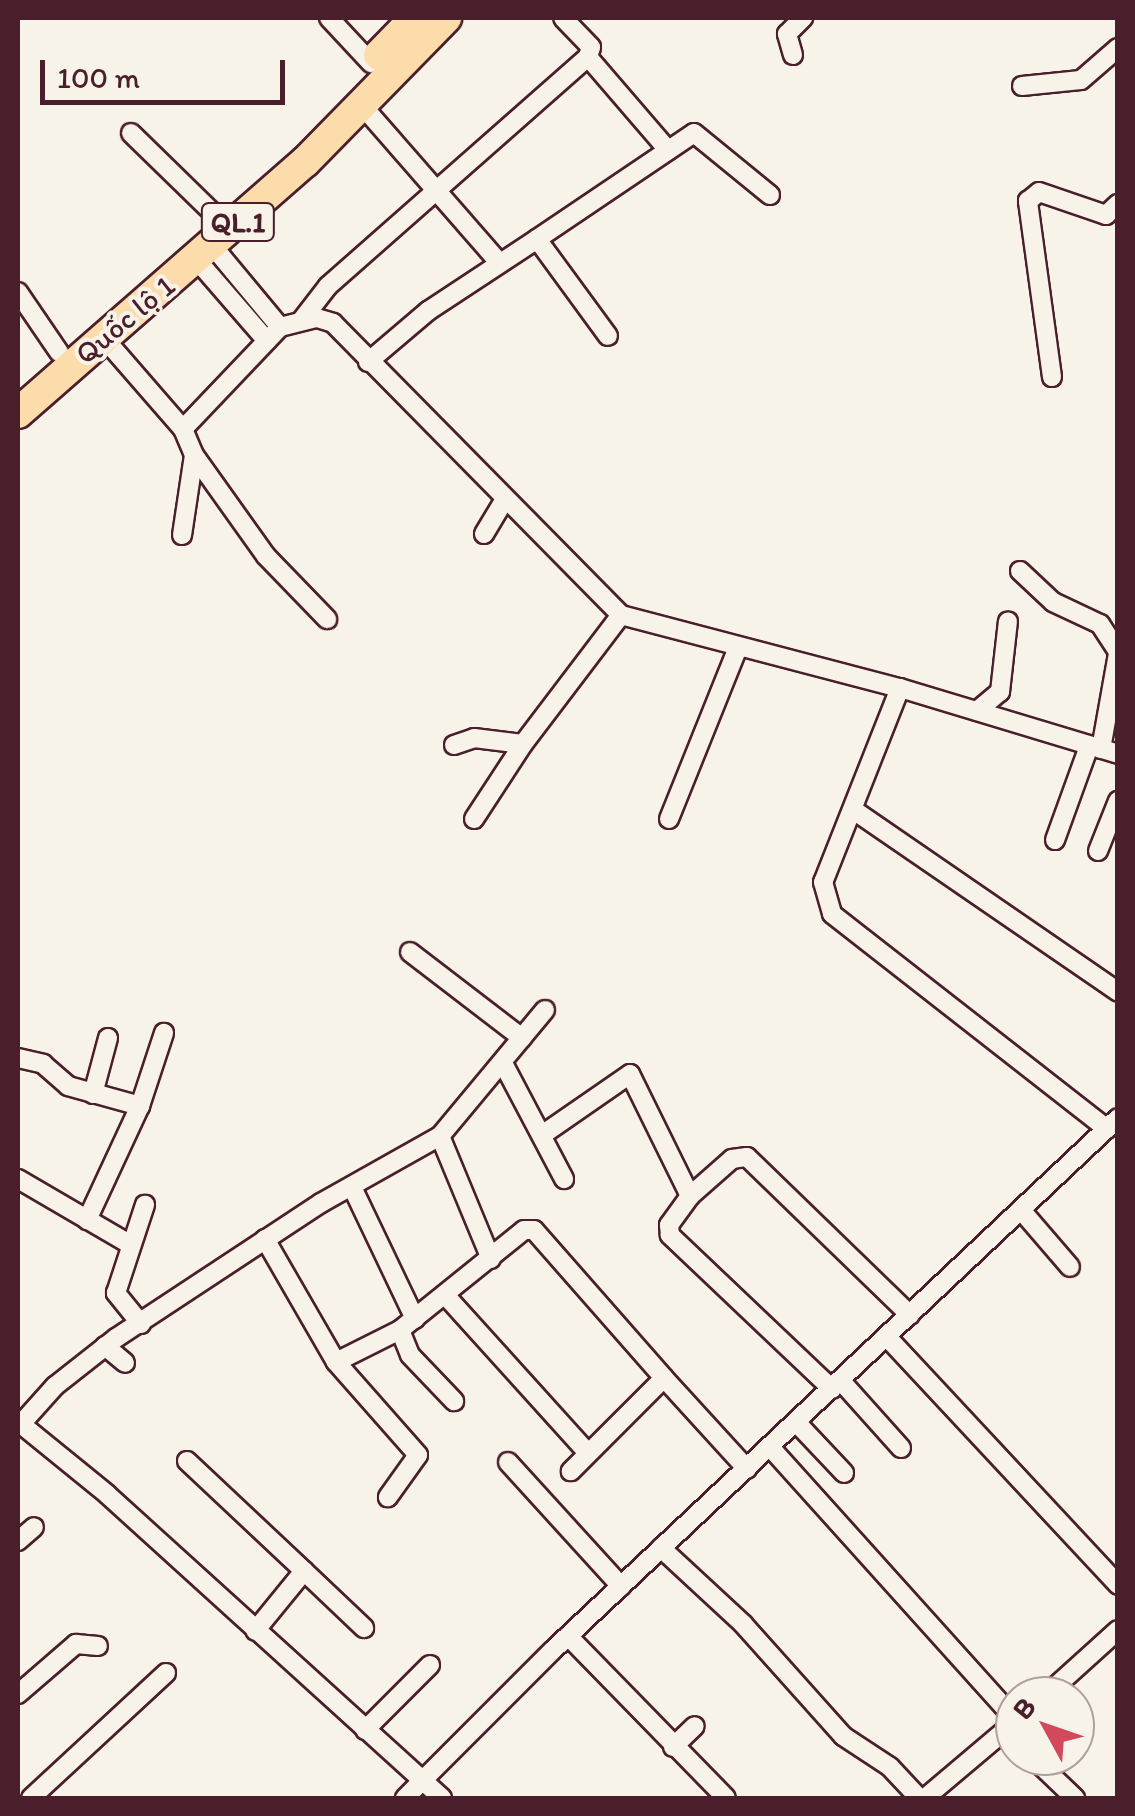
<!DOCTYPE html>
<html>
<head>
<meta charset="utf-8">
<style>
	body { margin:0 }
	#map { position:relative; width:1135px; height:1816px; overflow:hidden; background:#f7f3e8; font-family:Itim,sans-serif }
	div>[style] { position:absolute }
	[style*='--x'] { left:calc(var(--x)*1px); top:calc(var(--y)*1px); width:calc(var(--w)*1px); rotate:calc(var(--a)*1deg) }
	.roads { filter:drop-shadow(2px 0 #4a1f2b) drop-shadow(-2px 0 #4a1f2b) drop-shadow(0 2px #4a1f2b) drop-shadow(0 -2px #4a1f2b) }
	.street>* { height:18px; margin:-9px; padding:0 9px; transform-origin:9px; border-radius:9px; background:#f7f3e8 }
	.highway>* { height:30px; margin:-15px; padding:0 15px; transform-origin:15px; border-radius:15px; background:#fddcac }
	span { translate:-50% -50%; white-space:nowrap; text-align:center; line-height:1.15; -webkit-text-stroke:8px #f7f3e8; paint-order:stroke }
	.shield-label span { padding:2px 8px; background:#f7f3e8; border:2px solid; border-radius:8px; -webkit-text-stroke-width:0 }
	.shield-label { font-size:28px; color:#4a1f2b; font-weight:700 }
	.street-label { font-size:30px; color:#4a1f2b }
	.frame { position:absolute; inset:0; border:20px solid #4a1f2b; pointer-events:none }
	.north { position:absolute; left:995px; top:1676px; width:100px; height:100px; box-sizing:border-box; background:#f7f3e8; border:2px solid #b29e9c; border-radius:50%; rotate:310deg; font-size:28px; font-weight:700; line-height:40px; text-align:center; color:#4a1f2b }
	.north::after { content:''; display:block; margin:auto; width:35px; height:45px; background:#d1495b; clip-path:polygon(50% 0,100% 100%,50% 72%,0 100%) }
	.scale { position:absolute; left:40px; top:60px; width:245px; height:45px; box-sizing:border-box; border:5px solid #4a1f2b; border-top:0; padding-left:12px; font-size:30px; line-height:35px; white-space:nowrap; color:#4a1f2b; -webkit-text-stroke:8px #f7f3e8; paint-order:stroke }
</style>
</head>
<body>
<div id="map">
	<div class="roads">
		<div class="street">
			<i style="--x:329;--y:18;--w:62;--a:47"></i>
			<i style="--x:793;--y:55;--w:22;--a:-106"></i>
			<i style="--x:787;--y:34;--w:23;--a:-45"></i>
			<i style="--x:588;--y:57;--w:123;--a:49.3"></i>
			<i style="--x:1022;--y:86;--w:59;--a:-5.8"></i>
			<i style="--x:1081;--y:80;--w:49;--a:-40.9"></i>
			<i style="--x:360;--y:103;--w:210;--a:48.9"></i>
			<i style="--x:131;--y:133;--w:119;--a:44.3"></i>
			<i style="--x:537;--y:239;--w:189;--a:-34"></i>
			<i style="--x:694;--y:133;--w:98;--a:39.2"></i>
			<i style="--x:196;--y:259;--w:108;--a:49.1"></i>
			<i style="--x:18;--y:292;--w:73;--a:55.7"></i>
			<i style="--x:301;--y:321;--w:44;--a:-52.4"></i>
			<i style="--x:328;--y:286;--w:346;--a:-41.4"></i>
			<i style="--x:588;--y:57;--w:10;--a:-73"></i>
			<i style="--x:591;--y:47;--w:40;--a:-134"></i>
			<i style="--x:280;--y:327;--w:38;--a:-14"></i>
			<i style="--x:317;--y:318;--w:17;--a:17"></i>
			<i style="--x:333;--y:323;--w:410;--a:45.4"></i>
			<i style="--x:621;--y:615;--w:288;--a:14.7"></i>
			<i style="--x:900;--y:688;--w:228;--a:16.8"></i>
			<i style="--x:103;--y:337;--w:122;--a:49"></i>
			<i style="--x:183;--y:429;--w:28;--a:67"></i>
			<i style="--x:194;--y:455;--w:81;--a:98.5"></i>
			<i style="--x:368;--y:362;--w:79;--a:-40.4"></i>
			<i style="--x:428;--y:311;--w:131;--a:-33.4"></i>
			<i style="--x:537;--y:239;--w:120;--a:53.8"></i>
			<i style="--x:1052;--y:377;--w:178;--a:-97.8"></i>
			<i style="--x:1028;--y:201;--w:14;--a:-39"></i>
			<i style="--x:1039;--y:192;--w:71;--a:18.9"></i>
			<i style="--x:1106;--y:215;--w:16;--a:-43"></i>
			<i style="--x:183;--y:429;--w:141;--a:-46.4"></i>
			<i style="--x:280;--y:327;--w:107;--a:-129.7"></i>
			<i style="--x:194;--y:455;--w:124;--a:54.5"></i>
			<i style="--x:266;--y:556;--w:88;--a:45.9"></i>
			<i style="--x:484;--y:534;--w:39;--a:-59"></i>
			<i style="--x:1020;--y:571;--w:45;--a:43.2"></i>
			<i style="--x:1053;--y:602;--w:52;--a:25.1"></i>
			<i style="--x:1100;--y:624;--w:33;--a:57"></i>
			<i style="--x:900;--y:688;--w:209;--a:111.6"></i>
			<i style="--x:823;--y:882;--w:33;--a:74"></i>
			<i style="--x:832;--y:914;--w:349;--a:38"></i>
			<i style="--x:977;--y:711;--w:30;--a:-40"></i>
			<i style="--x:1000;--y:692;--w:71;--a:-83.6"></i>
			<i style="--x:454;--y:745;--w:21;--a:-19"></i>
			<i style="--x:474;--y:738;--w:49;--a:7"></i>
			<i style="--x:523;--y:744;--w:162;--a:-52.8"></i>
			<i style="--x:1101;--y:749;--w:97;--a:-79.9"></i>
			<i style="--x:855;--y:811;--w:319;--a:34.5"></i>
			<i style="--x:474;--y:819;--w:90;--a:-56.8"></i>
			<i style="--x:669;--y:819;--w:185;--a:-68.1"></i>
			<i style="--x:1055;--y:840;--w:100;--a:-70.1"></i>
			<i style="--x:1098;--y:851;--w:54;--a:-68.2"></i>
			<i style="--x:410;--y:952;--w:141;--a:37.5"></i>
			<i style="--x:18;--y:1058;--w:26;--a:13"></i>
			<i style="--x:43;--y:1064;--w:33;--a:41"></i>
			<i style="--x:68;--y:1086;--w:75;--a:15.5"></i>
			<i style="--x:504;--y:1065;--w:129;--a:62.2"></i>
			<i style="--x:93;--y:1094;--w:58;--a:-75"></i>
			<i style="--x:542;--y:1135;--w:107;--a:-34.7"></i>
			<i style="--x:630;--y:1074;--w:136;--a:63.8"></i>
			<i style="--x:440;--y:1136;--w:133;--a:67.5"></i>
			<i style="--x:18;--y:1179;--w:131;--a:30.3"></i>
			<i style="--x:353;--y:1189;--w:144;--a:64.5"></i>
			<i style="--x:1021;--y:1210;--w:75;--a:49.3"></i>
			<i style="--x:87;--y:1220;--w:126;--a:-65.1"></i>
			<i style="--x:140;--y:1106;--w:77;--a:-71.8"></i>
			<i style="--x:265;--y:1239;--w:142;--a:60"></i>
			<i style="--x:336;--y:1362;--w:72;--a:-26.6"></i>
			<i style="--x:400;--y:1330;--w:159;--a:-38.9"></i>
			<i style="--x:524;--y:1230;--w:10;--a:0"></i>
			<i style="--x:534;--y:1230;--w:197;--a:48.7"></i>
			<i style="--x:664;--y:1378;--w:132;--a:135"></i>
			<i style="--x:446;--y:1296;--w:212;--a:47.9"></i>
			<i style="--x:141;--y:1324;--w:40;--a:-129"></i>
			<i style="--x:116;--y:1293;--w:93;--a:-71.8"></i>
			<i style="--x:400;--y:1330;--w:27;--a:68"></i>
			<i style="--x:410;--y:1355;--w:64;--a:46.3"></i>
			<i style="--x:887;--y:1337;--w:339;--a:47"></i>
			<i style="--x:105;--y:1346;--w:26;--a:40"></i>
			<i style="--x:336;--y:1362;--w:124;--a:48.6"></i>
			<i style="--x:418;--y:1455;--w:52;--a:125.5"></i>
			<i style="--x:664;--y:1378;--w:123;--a:47.6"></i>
			<i style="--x:841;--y:1381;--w:90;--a:48.2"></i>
			<i style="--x:832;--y:1389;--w:224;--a:-136.5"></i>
			<i style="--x:670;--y:1235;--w:10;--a:-96"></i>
			<i style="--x:669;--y:1225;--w:36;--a:-54"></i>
			<i style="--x:690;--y:1196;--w:56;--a:-41.4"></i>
			<i style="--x:732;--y:1159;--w:15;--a:-8"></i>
			<i style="--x:747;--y:1157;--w:227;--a:44.1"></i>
			<i style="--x:796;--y:1422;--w:70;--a:46.7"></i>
			<i style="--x:770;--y:1447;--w:366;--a:48"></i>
			<i style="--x:187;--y:1461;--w:161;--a:43.2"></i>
			<i style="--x:304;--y:1571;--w:77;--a:129.2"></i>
			<i style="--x:508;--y:1462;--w:168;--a:47.7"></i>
			<i style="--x:18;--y:1541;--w:21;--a:-41"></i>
			<i style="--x:661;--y:1548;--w:112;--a:42.8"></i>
			<i style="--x:743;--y:1624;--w:150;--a:48.2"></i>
			<i style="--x:843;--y:1736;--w:56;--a:33.4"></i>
			<i style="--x:890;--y:1767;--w:42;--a:46.9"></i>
			<i style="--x:304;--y:1571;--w:83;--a:43.5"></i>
			<i style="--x:568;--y:1636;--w:226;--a:45.7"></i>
			<i style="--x:18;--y:1694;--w:77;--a:-40.8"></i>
			<i style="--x:76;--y:1644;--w:22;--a:5"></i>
			<i style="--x:1045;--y:1696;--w:98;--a:-42.1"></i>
			<i style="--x:365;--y:1730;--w:92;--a:-45"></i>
			<i style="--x:673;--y:1747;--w:30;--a:-44"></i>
			<i style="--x:1031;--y:1756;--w:61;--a:43.7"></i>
			<i style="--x:31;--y:1798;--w:184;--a:-42.8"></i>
			<i style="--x:405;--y:1798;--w:209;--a:-45"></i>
			<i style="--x:553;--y:1650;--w:776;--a:-43.28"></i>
			<i style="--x:442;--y:1798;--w:452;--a:-137.8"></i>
			<i style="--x:107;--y:1494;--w:111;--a:-140.9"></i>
			<i style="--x:21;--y:1424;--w:51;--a:-48.2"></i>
			<i style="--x:55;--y:1386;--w:78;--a:-38.2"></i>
			<i style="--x:116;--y:1338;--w:245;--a:-33.4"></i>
			<i style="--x:321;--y:1203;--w:137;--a:-29.4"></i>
			<i style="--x:440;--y:1136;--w:164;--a:-50.2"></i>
			<i style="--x:925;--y:1798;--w:118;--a:-40.2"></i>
		</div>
		<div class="highway">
			<i style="--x:379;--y:55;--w:52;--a:-45.8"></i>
			<i style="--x:18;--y:413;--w:381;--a:-41.2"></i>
			<i style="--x:305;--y:162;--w:202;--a:-45.6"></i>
		</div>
	</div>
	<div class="shield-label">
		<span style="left:238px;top:222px">QL.1</span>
	</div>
	<div class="street-label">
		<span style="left:125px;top:320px;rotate:-40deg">Quốc lộ 1</span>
	</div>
	<div class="frame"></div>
	<div class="north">B</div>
	<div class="scale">100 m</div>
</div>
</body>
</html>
